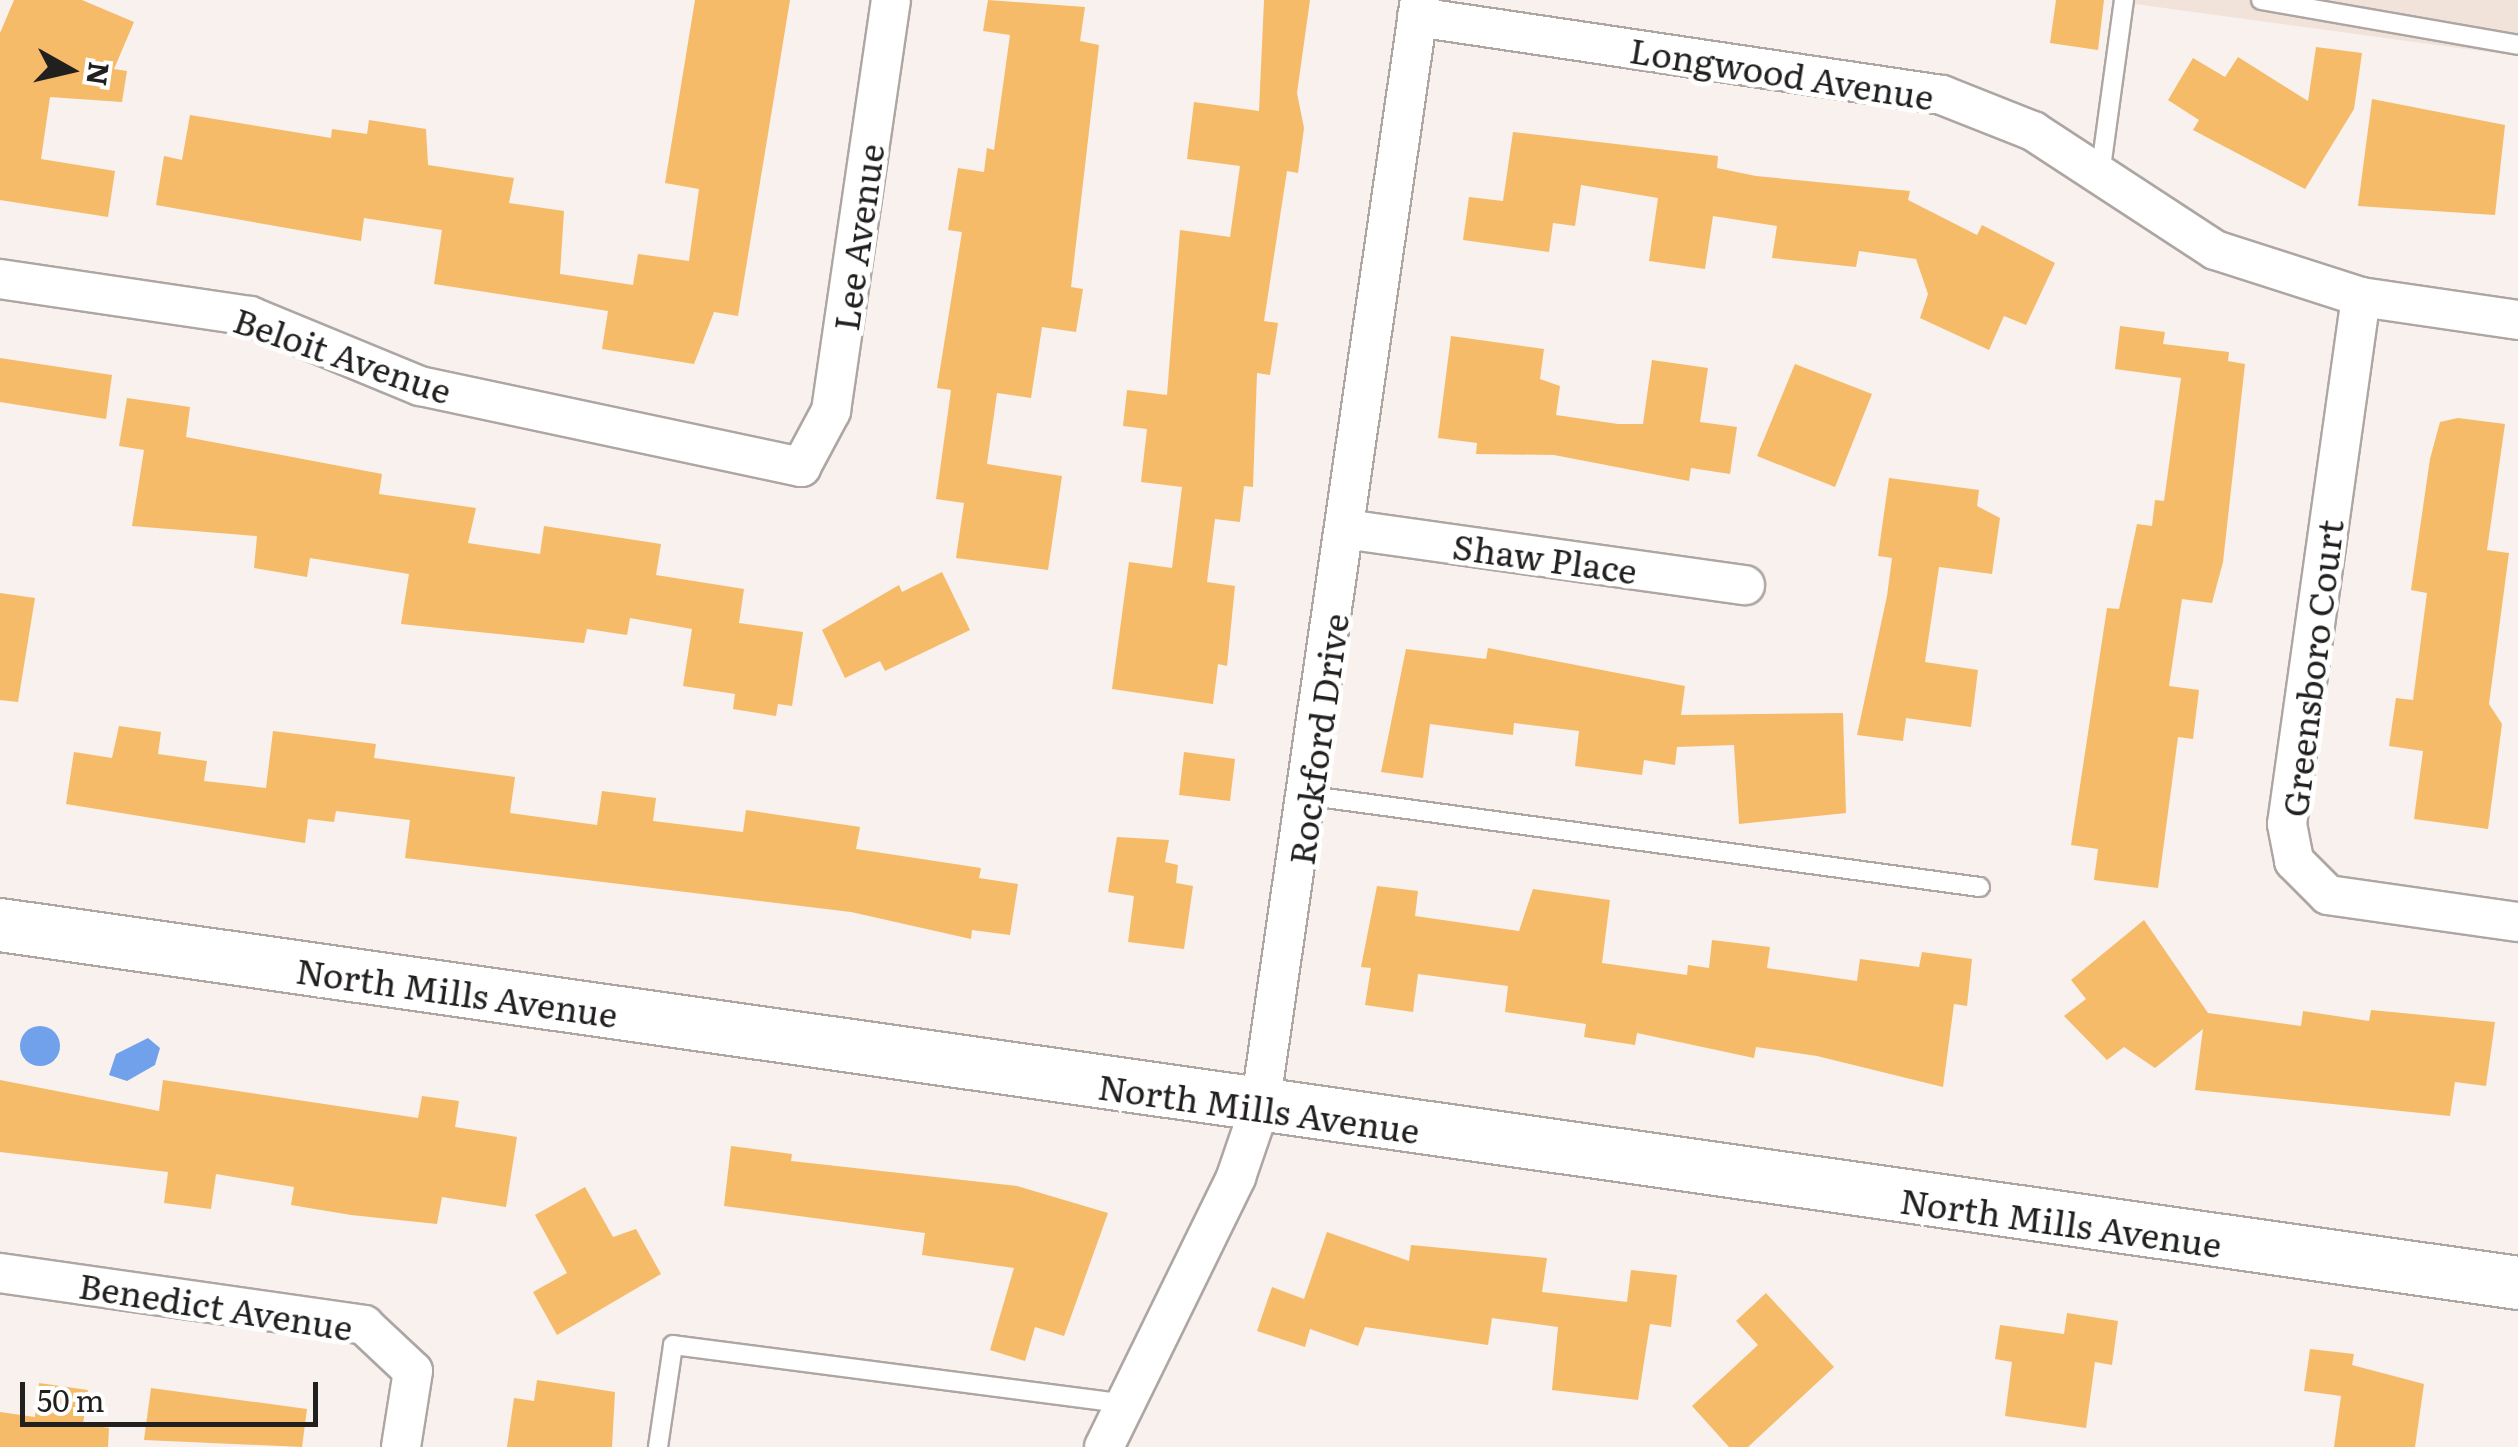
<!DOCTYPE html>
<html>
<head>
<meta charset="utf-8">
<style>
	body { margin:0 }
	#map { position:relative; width:2518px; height:1447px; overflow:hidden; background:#f8f1ed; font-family:Literata,serif }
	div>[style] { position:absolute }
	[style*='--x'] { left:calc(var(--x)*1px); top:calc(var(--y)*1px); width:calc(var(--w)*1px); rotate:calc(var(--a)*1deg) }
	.built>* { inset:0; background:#f1e2da }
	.water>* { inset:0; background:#70a1ea }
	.round { border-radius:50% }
	.building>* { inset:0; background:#f5bb69 }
	.roads { filter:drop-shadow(2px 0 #ada6a3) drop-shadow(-2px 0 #ada6a3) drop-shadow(0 2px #ada6a3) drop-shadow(0 -2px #ada6a3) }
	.lane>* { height:18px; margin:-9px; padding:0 9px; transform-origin:9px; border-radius:9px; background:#fff }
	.street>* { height:38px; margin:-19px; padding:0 19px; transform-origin:19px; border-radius:19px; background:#fff }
	.secondary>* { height:52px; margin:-26px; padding:0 26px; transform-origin:26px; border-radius:26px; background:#fff }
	span { translate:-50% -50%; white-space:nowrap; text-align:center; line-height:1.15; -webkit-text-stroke:10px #fff; paint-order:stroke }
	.street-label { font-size:35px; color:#22201f }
	.north { position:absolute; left:20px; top:20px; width:100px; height:100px; -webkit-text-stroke:8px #fff; paint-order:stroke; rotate:98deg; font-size:28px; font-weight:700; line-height:40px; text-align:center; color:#22201f }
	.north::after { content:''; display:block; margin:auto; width:35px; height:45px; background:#22201f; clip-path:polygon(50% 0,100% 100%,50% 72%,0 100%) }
	.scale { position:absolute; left:20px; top:1382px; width:298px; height:45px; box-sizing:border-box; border:5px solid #22201f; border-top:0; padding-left:12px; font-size:30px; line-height:35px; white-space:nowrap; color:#22201f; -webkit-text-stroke:8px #fff; paint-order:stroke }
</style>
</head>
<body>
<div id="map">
	<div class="built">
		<i style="clip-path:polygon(2518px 0,2518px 56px,2113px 1px,2114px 0)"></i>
	</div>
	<div class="water">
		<i class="round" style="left:20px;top:1026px;width:40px;height:40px"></i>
		<i style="clip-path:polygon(148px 1038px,160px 1048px,155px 1065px,127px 1081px,109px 1075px,116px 1054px)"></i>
	</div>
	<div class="building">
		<i style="clip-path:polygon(14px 0,82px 0,134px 22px,114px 69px,127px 71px,122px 102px,50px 97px,41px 159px,115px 171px,108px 217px,0 200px,0 33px)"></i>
		<i style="clip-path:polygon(695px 0,790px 0,738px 316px,714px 312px,694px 364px,602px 349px,608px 311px,434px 284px,442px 230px,364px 218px,361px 241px,156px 205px,164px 156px,182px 160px,190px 115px,331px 138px,332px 129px,367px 134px,369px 120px,426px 129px,428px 165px,514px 178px,509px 203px,564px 211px,560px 274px,633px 285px,638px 254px,689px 261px,699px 189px,665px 183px)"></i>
		<i style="clip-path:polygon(988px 0,1085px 7px,1080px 41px,1099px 45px,1071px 287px,1083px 289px,1076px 332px,1042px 327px,1031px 398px,997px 393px,987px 464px,1062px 476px,1048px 570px,956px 558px,964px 503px,936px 499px,951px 390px,937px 388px,962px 232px,948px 230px,958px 168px,984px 172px,987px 148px,994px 150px,1010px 35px,983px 31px)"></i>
		<i style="clip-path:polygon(1264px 0,1310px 0,1297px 93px,1304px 128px,1298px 173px,1287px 171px,1264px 321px,1278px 323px,1270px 375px,1257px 373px,1253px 487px,1244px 486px,1240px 522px,1215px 519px,1207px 582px,1235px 586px,1227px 666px,1218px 664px,1213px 704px,1112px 689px,1129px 562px,1172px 568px,1182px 487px,1141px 482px,1147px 429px,1123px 426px,1127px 390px,1167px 395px,1180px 230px,1230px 237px,1240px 166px,1187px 159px,1194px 102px,1259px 111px)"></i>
		<i style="clip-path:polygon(2056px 0,2104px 0,2098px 50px,2050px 43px)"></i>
		<i style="clip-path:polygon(2316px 47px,2362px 53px,2354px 109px,2305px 189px,2193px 130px,2199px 120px,2168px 100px,2193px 58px,2225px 77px,2238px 57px,2308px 101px)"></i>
		<i style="clip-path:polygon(2372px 99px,2505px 125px,2495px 215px,2358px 206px)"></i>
		<i style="clip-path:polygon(1513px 132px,1718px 156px,1717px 168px,1756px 176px,1910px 191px,1908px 200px,1977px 235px,1982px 225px,2055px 263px,2026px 325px,2004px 316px,1989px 350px,1920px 318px,1928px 294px,1916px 259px,1859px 251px,1856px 267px,1772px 258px,1777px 226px,1713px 216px,1705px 269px,1649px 261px,1658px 198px,1581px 185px,1575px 226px,1553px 223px,1549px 252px,1463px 240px,1469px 197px,1503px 201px)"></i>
		<i style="clip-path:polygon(2120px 326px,2165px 332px,2163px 344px,2229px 352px,2228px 361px,2245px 364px,2223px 562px,2212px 603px,2182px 599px,2169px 686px,2199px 690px,2193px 739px,2178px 737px,2158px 888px,2094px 880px,2098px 849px,2071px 845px,2107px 608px,2119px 609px,2137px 524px,2152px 526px,2155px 500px,2164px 501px,2181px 378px,2115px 369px)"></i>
		<i style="clip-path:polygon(1451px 336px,1544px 349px,1540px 379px,1560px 386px,1556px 415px,1618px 424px,1643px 424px,1652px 360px,1708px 368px,1700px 422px,1737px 427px,1730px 474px,1691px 468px,1689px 481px,1554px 455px,1476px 454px,1477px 443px,1438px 438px)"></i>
		<i style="clip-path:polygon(0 358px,112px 375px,106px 419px,0 402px)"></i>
		<i style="clip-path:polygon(1795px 364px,1872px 394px,1835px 487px,1757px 456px)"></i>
		<i style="clip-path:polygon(127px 398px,190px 407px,186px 437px,382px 474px,379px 494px,476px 508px,468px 543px,540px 554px,544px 526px,661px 544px,656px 575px,744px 589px,739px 623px,803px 632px,792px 706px,778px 704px,776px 716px,733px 709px,735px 694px,683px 686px,692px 629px,630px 618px,627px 635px,587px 629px,584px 643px,401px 624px,409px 574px,310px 558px,307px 577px,254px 568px,257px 536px,132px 526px,144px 450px,119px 446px)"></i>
		<i style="clip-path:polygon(2458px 418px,2505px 424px,2487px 550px,2509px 553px,2489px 704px,2502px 724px,2488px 829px,2414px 819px,2423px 751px,2389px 746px,2396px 698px,2413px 700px,2427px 593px,2411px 590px,2430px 459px,2440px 422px)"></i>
		<i style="clip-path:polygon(1889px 478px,1979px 490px,1977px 506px,2000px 518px,1992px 574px,1939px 567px,1925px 662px,1978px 670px,1971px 727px,1906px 718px,1903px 741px,1857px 735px,1887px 596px,1892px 558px,1878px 556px)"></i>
		<i style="clip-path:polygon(942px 572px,970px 630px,885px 671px,880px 661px,845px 678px,822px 630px,899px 585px,902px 592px)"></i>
		<i style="clip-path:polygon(0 593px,35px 598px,18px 702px,0 700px)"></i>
		<i style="clip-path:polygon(1488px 648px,1685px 686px,1681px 715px,1843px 713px,1846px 813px,1739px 824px,1734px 745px,1677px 747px,1675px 765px,1644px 760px,1642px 775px,1575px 766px,1579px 731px,1514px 723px,1513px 735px,1430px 724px,1423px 778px,1381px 772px,1406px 649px,1486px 659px)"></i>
		<i style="clip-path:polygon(119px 726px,161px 732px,158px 754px,207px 761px,204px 781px,266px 788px,273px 731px,376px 744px,374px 758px,515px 777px,510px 813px,597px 825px,602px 791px,656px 798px,653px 821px,743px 832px,746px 810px,860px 827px,856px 849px,981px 868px,979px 878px,1018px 884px,1010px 935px,972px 930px,971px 939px,851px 912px,405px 858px,410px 820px,336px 811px,334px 822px,308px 819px,305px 843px,66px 804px,74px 752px,112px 758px)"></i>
		<i style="clip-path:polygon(1184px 752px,1235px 759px,1230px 801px,1179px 795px)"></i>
		<i style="clip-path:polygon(1117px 837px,1169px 840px,1165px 862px,1178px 865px,1176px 883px,1193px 886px,1184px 949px,1128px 942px,1134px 896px,1108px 892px)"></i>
		<i style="clip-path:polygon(1377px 886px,1418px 891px,1415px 916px,1519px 931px,1533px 889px,1610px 900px,1602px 963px,1687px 975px,1688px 965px,1709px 968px,1712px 940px,1770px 947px,1767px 968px,1857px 981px,1860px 959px,1919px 967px,1922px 952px,1972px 959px,1967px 1006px,1954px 1004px,1943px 1087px,1817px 1056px,1756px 1047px,1754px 1058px,1637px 1033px,1635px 1045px,1584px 1037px,1586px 1024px,1505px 1012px,1508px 986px,1418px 974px,1413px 1012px,1365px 1005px,1371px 968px,1361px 967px)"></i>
		<i style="clip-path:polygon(2144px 920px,2208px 1013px,2301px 1026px,2303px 1011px,2369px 1021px,2371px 1010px,2495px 1022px,2486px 1086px,2455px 1082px,2450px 1116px,2195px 1090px,2203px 1029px,2155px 1068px,2124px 1047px,2107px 1060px,2064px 1016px,2086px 999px,2071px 980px)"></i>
		<i style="clip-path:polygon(0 1080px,159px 1111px,163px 1080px,418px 1118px,422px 1096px,459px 1101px,455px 1127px,517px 1137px,506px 1207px,442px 1197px,437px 1224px,351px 1215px,291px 1205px,294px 1187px,216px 1174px,211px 1209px,164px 1203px,168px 1172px,0 1152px)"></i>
		<i style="clip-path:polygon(731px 1146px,792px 1154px,791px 1161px,1017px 1186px,1108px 1213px,1064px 1336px,1035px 1327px,1025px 1361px,990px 1350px,1014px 1268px,922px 1255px,925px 1233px,724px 1206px)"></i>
		<i style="clip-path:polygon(585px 1187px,613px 1237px,636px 1229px,661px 1274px,557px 1335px,533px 1292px,567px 1273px,535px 1215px)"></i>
		<i style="clip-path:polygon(1327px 1232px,1409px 1261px,1411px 1245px,1547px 1258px,1542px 1292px,1627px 1302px,1631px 1270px,1677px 1275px,1671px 1327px,1650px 1324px,1638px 1400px,1552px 1390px,1558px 1327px,1492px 1318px,1488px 1345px,1365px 1327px,1358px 1346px,1310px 1329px,1305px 1347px,1257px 1331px,1272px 1287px,1304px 1299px)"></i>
		<i style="clip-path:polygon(1766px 1293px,1834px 1367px,1748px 1447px,1729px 1447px,1692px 1406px,1758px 1345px,1736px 1321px)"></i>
		<i style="clip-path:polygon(2067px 1313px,2118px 1321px,2112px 1365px,2095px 1362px,2086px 1428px,2005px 1416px,2012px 1362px,1995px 1359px,2000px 1325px,2064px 1334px)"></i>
		<i style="clip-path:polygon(2310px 1349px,2354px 1354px,2352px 1365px,2424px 1384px,2415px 1447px,2334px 1447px,2341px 1396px,2304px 1391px)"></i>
		<i style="clip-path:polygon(537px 1380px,615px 1392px,612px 1447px,507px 1447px,514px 1398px,534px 1401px)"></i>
		<i style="clip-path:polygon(39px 1383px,88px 1390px,83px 1424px,109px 1428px,108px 1447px,0 1447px,0 1412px,35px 1417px)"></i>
		<i style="clip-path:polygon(151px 1388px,307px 1409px,302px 1447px,144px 1440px)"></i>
	</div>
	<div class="roads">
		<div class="lane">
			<i style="--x:2261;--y:0;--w:261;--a:9.9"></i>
			<i style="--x:2100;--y:175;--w:177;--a:-82.2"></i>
			<i style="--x:1311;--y:796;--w:675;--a:7.75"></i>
			<i style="--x:658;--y:1447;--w:103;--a:-81.6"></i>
			<i style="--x:673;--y:1345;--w:456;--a:7.4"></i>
		</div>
		<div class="street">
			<i style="--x:1417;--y:17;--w:531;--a:8.45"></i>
			<i style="--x:1942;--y:95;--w:98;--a:21.6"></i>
			<i style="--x:2033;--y:131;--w:217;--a:33.2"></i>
			<i style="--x:2215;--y:250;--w:153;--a:17.8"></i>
			<i style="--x:2361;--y:297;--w:159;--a:8.3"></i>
			<i style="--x:0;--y:279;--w:253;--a:8.4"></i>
			<i style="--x:250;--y:316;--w:184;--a:22.4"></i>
			<i style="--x:420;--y:386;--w:390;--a:12"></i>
			<i style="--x:801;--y:467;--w:64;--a:-61.8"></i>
			<i style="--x:831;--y:411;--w:415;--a:-81.7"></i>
			<i style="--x:2361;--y:297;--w:532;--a:97.99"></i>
			<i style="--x:2287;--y:824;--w:38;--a:79"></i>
			<i style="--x:2294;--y:861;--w:48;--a:45"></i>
			<i style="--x:2328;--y:895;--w:192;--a:8.1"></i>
			<i style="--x:1345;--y:529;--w:404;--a:8"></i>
			<i style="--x:0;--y:1273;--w:368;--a:8.1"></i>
			<i style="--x:364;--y:1325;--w:67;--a:43.2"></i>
			<i style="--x:413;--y:1371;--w:77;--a:99"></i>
			<i style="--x:1104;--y:1447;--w:301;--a:-63.9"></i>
			<i style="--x:1236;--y:1177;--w:74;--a:-71.1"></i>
			<i style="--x:1260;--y:1107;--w:1119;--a:-81.78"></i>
		</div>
		<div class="secondary">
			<i style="--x:0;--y:925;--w:2543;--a:8.09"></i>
		</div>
	</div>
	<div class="street-label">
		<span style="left:1782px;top:72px;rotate:9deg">Longwood Avenue</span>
		<span style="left:857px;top:237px;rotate:-82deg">Lee Avenue</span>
		<span style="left:343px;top:354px;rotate:19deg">Beloit Avenue</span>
		<span style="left:1545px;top:557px;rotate:8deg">Shaw Place</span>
		<span style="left:2311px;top:668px;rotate:-83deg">Greensboro Court</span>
		<span style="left:1317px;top:739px;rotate:-82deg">Rockford Drive</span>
		<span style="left:457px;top:991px;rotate:8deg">North Mills Avenue</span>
		<span style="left:1259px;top:1107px;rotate:8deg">North Mills Avenue</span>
		<span style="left:2061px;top:1221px;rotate:8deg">North Mills Avenue</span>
		<span style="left:216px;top:1305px;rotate:9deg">Benedict Avenue</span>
	</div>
	<div class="north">N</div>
	<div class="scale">50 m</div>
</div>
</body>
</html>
